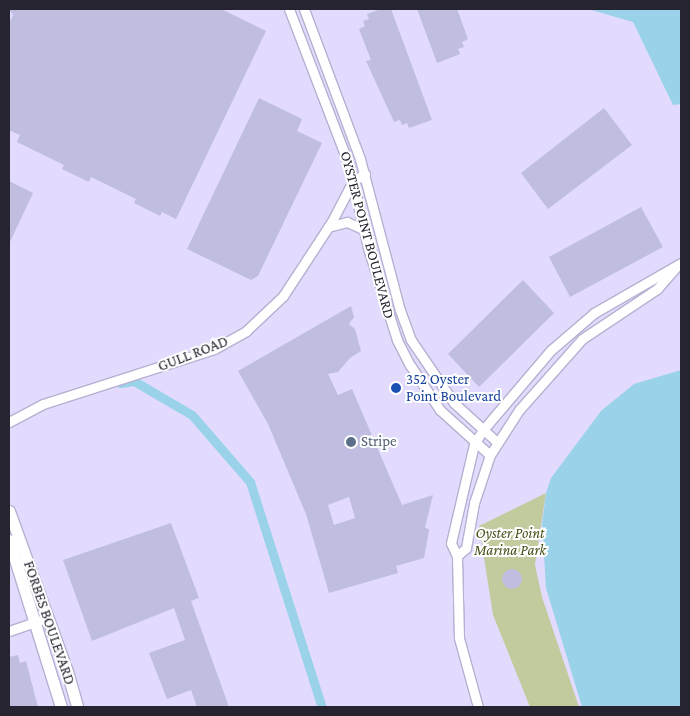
<!DOCTYPE html>
<html>
<head>
<meta charset="utf-8">
<style>
	body { margin:0 }
	#map { position:relative; width:690px; height:716px; overflow:hidden; background:#e2dbfe; font-family:"Crimson Pro",serif }
	div>[style] { position:absolute }
	[style*='--x'] { left:calc(var(--x)*1px); top:calc(var(--y)*1px); width:calc(var(--w)*1px); rotate:calc(var(--a)*1deg) }
	.green>* { inset:0; background:#c2cb9e }
	.water>* { inset:0; background:#9ad2ea }
	.canal>* { height:9px; margin:-4.5px; padding:0 4.5px; transform-origin:4.5px; border-radius:4.5px; background:#9ad2ea }
	.building>* { inset:0; background:#bfbee0 }
	.round { border-radius:50% }
	.roads { filter:drop-shadow(1px 0 #b6b0d1) drop-shadow(-1px 0 #b6b0d1) drop-shadow(0 1px #b6b0d1) drop-shadow(0 -1px #b6b0d1) }
	.minor>* { height:9px; margin:-4.5px; padding:0 4.5px; transform-origin:4.5px; border-radius:4.5px; background:#fff }
	.major>* { height:11px; margin:-5.5px; padding:0 5.5px; transform-origin:5.5px; border-radius:5.5px; background:#fff }
	.dots>* { width:14px; height:14px; translate:-50% -50%; box-sizing:border-box; border:2px solid #fff; border-radius:50% }
	span { translate:-50% -50%; white-space:nowrap; text-align:center; line-height:1.15; -webkit-text-stroke:4px #fff; paint-order:stroke }
	.street-label { font-size:15px; color:#272431 }
	.transit-label { font-size:15px; color:#164399 }
	.left { translate:0 -50%; text-align:left }
	.service-label { font-size:15px; color:#4e5e75 }
	.park-label { font-size:15px; color:#485019; font-style:italic }
	.frame { position:absolute; inset:0; border:10px solid #272431; pointer-events:none }
</style>
</head>
<body>
<div id="map">
	<div class="green">
		<i style="clip-path:polygon(546px 493px,535px 565px,542px 597px,579px 707px,530px 707px,493px 615px,479px 526px)"></i>
	</div>
	<div class="water">
		<i style="clip-path:polygon(588px 9px,681px 9px,681px 104px,673px 105px,633px 22px)"></i>
		<i style="clip-path:polygon(681px 370px,681px 707px,582px 707px,546px 588px,542px 524px,546px 493px,551px 478px,601px 411px,634px 384px)"></i>
	</div>
	<div class="canal">
		<i style="--x:120;--y:383;--w:14;--a:-8"></i>
		<i style="--x:134;--y:381;--w:67;--a:30.4"></i>
		<i style="--x:192;--y:415;--w:89;--a:49.1"></i>
		<i style="--x:250;--y:482;--w:236;--a:72.3"></i>
	</div>
	<div class="building">
		<i style="clip-path:polygon(9px 9px,221px 9px,266px 31px,176px 219px,162px 212px,160px 216px,134px 203px,136px 199px,91px 177px,89px 182px,62px 169px,64px 165px,17px 142px,20px 135px,9px 130px,9px 24px,13px 15px)"></i>
		<i style="clip-path:polygon(381px 9px,391px 9px,432px 120px,409px 128px,407px 123px,402px 125px,400px 120px,394px 122px,366px 61px,371px 60px,359px 29px,365px 26px,363px 21px,369px 19px,367px 14px)"></i>
		<i style="clip-path:polygon(417px 9px,457px 9px,468px 39px,462px 42px,464px 47px,458px 49px,460px 54px,437px 63px)"></i>
		<i style="clip-path:polygon(259px 98px,302px 119px,297px 131px,322px 143px,258px 276px,251px 280px,187px 249px)"></i>
		<i style="clip-path:polygon(604px 108px,632px 145px,548px 209px,521px 173px)"></i>
		<i style="clip-path:polygon(9px 181px,33px 193px,9px 244px)"></i>
		<i style="clip-path:polygon(641px 207px,663px 247px,570px 297px,549px 257px)"></i>
		<i style="clip-path:polygon(523px 280px,554px 313px,479px 387px,448px 354px)"></i>
		<i style="clip-path:polygon(evenodd,351px 306px,354px 317px,349px 324px,355px 329px,361px 351px,350px 358px,338px 372px,328px 374px,338px 395px,352px 389px,402px 505px,433px 495px,425px 527px,429px 530px,424px 558px,396px 566px,398px 573px,329px 593px,306px 514px,268px 424px,238px 371px,351px 306px,349px 497px,355px 518px,334px 525px,328px 505px,349px 497px)"></i>
		<i style="clip-path:polygon(171px 523px,199px 598px,191px 601px,229px 707px,197px 707px,191px 690px,167px 699px,149px 653px,185px 640px,174px 608px,92px 641px,63px 560px)"></i>
		<i class="round" style="left:502px;top:569px;width:20px;height:20px"></i>
		<i style="clip-path:polygon(18px 655px,20px 663px,26px 661px,38px 707px,9px 707px,9px 657px)"></i>
	</div>
	<div class="roads">
		<div class="minor">
			<i style="--x:289;--y:9;--w:167;--a:69"></i>
			<i style="--x:349;--y:165;--w:85;--a:77.1"></i>
			<i style="--x:368;--y:248;--w:96;--a:72.5"></i>
			<i style="--x:397;--y:340;--w:28;--a:63"></i>
			<i style="--x:410;--y:365;--w:54;--a:56.3"></i>
			<i style="--x:440;--y:410;--w:67;--a:42"></i>
			<i style="--x:304;--y:9;--w:160;--a:69.5"></i>
			<i style="--x:360;--y:159;--w:156;--a:75.2"></i>
			<i style="--x:400;--y:310;--w:32;--a:70"></i>
			<i style="--x:411;--y:340;--w:76;--a:55.7"></i>
			<i style="--x:454;--y:403;--w:58;--a:42.2"></i>
			<i style="--x:328;--y:227;--w:20;--a:-15"></i>
			<i style="--x:347;--y:222;--w:17;--a:24"></i>
			<i style="--x:9;--y:422;--w:38;--a:-28"></i>
			<i style="--x:43;--y:404;--w:180;--a:-17.8"></i>
			<i style="--x:214;--y:349;--w:37;--a:-29"></i>
			<i style="--x:246;--y:331;--w:51;--a:-43.4"></i>
			<i style="--x:283;--y:296;--w:90;--a:-56.8"></i>
			<i style="--x:332;--y:221;--w:45;--a:-62.3"></i>
			<i style="--x:353;--y:181;--w:14;--a:-30"></i>
			<i style="--x:457;--y:556;--w:12;--a:-42"></i>
			<i style="--x:466;--y:548;--w:46;--a:-79.9"></i>
			<i style="--x:474;--y:503;--w:51;--a:-71.6"></i>
			<i style="--x:490;--y:455;--w:54;--a:-57.2"></i>
			<i style="--x:519;--y:410;--w:95;--a:-48.4"></i>
			<i style="--x:582;--y:339;--w:90;--a:-33.7"></i>
			<i style="--x:657;--y:289;--w:30;--a:-49"></i>
			<i style="--x:9;--y:631;--w:40;--a:-18.9"></i>
			<i style="--x:478;--y:707;--w:72;--a:-105.4"></i>
			<i style="--x:459;--y:638;--w:82;--a:-91.4"></i>
			<i style="--x:457;--y:556;--w:14;--a:-115"></i>
			<i style="--x:451;--y:543;--w:102;--a:-76.9"></i>
			<i style="--x:474;--y:444;--w:15;--a:-58"></i>
			<i style="--x:482;--y:431;--w:106;--a:-49.6"></i>
			<i style="--x:551;--y:350;--w:57;--a:-40.7"></i>
			<i style="--x:594;--y:313;--w:100;--a:-29.9"></i>
		</div>
		<div class="major">
			<i style="--x:9;--y:511;--w:170;--a:70.1"></i>
			<i style="--x:67;--y:671;--w:37;--a:74"></i>
			<i style="--x:9;--y:540;--w:175;--a:72.7"></i>
		</div>
	</div>
	<div class="dots">
		<i style="left:396px;top:388px;background:#1a4fb4"></i>
		<i style="left:351px;top:442px;background:#5c6f8a"></i>
	</div>
	<div class="street-label">
		<span style="left:367px;top:235px;rotate:75deg">OYSTER POINT BOULEVARD</span>
		<span style="left:193px;top:354px;rotate:-21deg">GULL ROAD</span>
		<span style="left:49px;top:623px;rotate:71deg">FORBES BOULEVARD</span>
	</div>
	<div class="transit-label">
		<span class="left" style="left:406px;top:388px">352 Oyster<br>Point Boulevard</span>
	</div>
	<div class="service-label">
		<span class="left" style="left:361px;top:442px">Stripe</span>
	</div>
	<div class="park-label">
		<span style="left:510px;top:542px">Oyster Point<br>Marina Park</span>
	</div>
	<div class="frame"></div>
</div>
</body>
</html>
